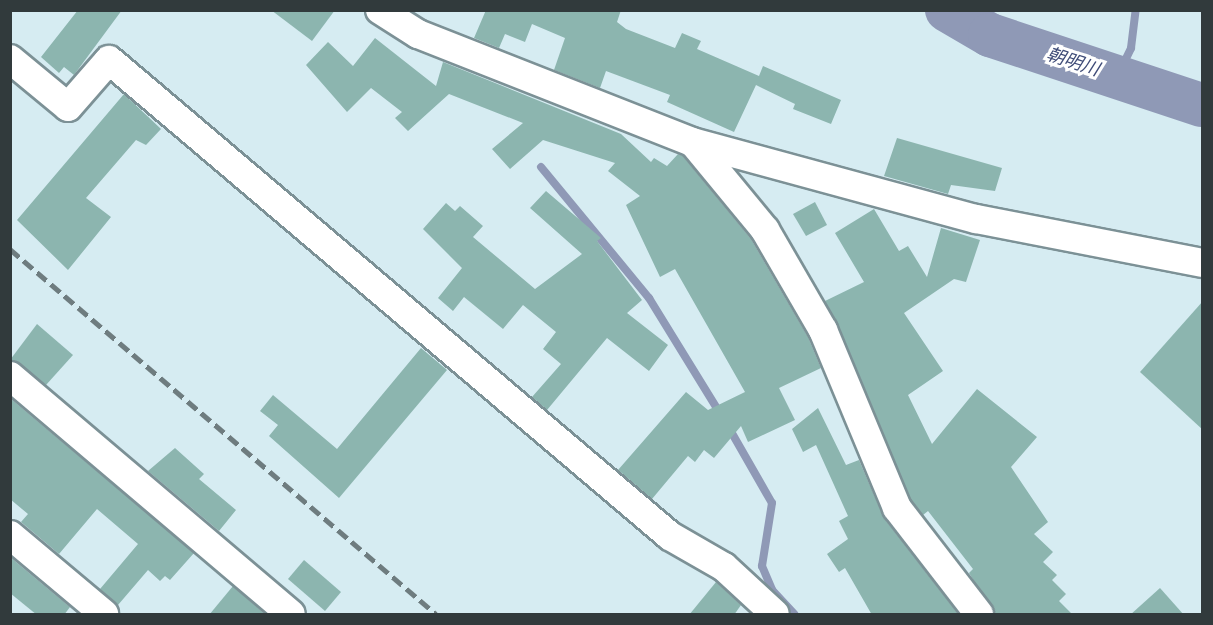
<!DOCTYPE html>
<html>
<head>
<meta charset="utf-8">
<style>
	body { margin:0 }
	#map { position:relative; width:1213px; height:625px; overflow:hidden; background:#d6ecf2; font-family:"DejaVu Sans","Noto Sans JP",sans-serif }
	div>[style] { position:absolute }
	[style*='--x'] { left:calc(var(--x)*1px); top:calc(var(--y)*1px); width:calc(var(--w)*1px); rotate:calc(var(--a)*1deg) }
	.stream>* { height:8px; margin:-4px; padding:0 4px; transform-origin:4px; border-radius:4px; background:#8f99b6 }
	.river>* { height:44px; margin:-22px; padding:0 22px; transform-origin:22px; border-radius:22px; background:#8f99b6 }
	.building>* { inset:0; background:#8cb5af }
	.roads { filter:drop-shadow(2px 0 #7c9196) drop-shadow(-2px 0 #7c9196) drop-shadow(0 2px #7c9196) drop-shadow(0 -2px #7c9196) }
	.minor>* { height:28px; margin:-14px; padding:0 14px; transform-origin:14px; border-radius:14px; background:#fff }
	.rail>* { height:4.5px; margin-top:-2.25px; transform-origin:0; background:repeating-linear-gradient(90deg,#6e7c7f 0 12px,transparent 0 18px) }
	span { translate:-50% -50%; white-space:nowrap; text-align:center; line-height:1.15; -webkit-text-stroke:6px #fff; paint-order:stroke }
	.water-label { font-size:18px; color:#3f4c78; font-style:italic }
	.frame { position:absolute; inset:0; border:12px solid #313a3c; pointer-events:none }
</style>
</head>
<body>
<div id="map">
	<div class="stream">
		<i style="--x:1117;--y:77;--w:32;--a:-64"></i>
		<i style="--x:1131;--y:48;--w:38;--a:-83"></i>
		<i style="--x:541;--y:167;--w:170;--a:50.5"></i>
		<i style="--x:649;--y:298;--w:137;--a:58.4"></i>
		<i style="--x:729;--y:428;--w:86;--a:60.2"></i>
		<i style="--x:772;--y:503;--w:64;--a:99"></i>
		<i style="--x:762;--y:566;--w:26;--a:67"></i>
		<i style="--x:772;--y:590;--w:33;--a:47"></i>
	</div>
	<div class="river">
		<i style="--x:947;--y:10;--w:50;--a:30.2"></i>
		<i style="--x:990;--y:35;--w:223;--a:18.3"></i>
	</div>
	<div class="building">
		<i style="clip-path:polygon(78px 10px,122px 10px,74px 75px,64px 67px,59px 73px,41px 57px)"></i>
		<i style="clip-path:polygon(271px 10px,335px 10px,312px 41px)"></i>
		<i style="clip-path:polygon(486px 10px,621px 10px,617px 22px,626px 29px,675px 48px,682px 33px,701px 41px,697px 49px,759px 76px,763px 66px,841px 100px,831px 124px,793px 109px,795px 104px,756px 85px,734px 132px,667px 102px,670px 95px,606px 71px,600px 88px,554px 70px,565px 38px,532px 24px,525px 42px,505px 34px,499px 48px,474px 38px)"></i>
		<i style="clip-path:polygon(375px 38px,436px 86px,443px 62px,621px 134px,651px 162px,654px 158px,667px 166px,678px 154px,683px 156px,751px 239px,808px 337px,821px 368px,779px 388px,795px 420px,748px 442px,741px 426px,714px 458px,704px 450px,695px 462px,688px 456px,652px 499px,618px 470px,686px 392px,708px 410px,745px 392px,675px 269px,660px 277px,626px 205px,640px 196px,608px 171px,615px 163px,543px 140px,510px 169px,492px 149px,523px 123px,449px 94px,408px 131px,395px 118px,402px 112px,371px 88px,347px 112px,306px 65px,328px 42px,353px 66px)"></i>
		<i style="clip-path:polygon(124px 94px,161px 129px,146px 145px,136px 140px,86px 198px,111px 217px,68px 270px,17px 220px)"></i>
		<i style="clip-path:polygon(897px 138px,1002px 168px,995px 191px,951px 185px,948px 194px,884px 176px)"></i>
		<i style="clip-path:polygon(546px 191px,601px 238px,597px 241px,642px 300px,627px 313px,668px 345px,649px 371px,607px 338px,547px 410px,532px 397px,561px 364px,543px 349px,556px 332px,523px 305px,503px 329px,464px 297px,453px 311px,438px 298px,462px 268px,423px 229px,446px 203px,455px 211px,460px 206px,483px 226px,473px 237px,535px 289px,582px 254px,530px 208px)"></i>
		<i style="clip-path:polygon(815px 202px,827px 225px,806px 236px,793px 214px)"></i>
		<i style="clip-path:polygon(874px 209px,899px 251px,908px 246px,927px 277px,941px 228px,980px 240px,966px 282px,954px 279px,904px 313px,943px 371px,908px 395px,932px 444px,977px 389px,1037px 437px,1011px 467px,1048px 522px,1034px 534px,1053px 552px,1043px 562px,1057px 575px,1052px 580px,1066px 594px,1059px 601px,1073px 615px,995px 615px,969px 573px,973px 569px,928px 511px,923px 515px,911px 500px,825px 301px,864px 282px,835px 233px)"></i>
		<i style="clip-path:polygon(1203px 301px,1203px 430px,1140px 372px)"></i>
		<i style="clip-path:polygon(37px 324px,73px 355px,46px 385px,10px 360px)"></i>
		<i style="clip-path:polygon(421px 348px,447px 370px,339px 498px,269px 436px,278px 425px,260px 411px,273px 395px,337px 449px)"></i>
		<i style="clip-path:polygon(10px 398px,194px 553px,170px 580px,165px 576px,160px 581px,148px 570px,118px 605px,100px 589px,138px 544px,97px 509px,59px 554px,21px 522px,28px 514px,10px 499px)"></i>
		<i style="clip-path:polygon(818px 408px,846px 465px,859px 460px,884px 518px,959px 615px,872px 615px,845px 568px,839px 572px,827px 554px,848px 539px,839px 521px,848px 516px,816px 445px,803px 452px,792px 429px)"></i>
		<i style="clip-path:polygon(175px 448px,204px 474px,199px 479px,236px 510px,219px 531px,148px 471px)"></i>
		<i style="clip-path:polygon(10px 557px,70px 607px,64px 615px,37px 615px,10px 593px)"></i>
		<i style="clip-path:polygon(304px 560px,341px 592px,325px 611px,288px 579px)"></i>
		<i style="clip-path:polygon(716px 582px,741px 605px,734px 615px,689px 615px)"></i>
		<i style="clip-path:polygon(233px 586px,266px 615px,209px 615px)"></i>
		<i style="clip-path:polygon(1160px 588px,1184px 615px,1130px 615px)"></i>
	</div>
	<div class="roads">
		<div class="minor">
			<i style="--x:380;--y:10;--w:45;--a:32.3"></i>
			<i style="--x:418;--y:34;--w:295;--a:21.5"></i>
			<i style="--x:692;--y:142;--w:294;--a:15.2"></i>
			<i style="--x:976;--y:219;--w:230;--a:11"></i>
			<i style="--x:10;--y:59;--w:75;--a:39.6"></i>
			<i style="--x:68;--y:107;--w:62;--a:-48.9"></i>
			<i style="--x:109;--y:60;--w:736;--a:40.31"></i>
			<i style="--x:670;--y:536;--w:62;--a:29.9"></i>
			<i style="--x:724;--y:567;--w:69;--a:42.7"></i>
			<i style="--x:695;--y:145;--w:110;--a:50.5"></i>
			<i style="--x:765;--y:230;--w:116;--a:59.9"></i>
			<i style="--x:823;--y:330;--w:193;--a:67.4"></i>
			<i style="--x:897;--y:508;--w:134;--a:52.3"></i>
			<i style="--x:10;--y:376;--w:368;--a:40.3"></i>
			<i style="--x:10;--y:535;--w:123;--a:40"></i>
		</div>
	</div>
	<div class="rail">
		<i style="--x:10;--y:249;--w:561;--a:40.59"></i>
	</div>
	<div class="water-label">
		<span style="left:1073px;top:62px;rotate:18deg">朝明川</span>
	</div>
	<div class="frame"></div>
</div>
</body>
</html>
